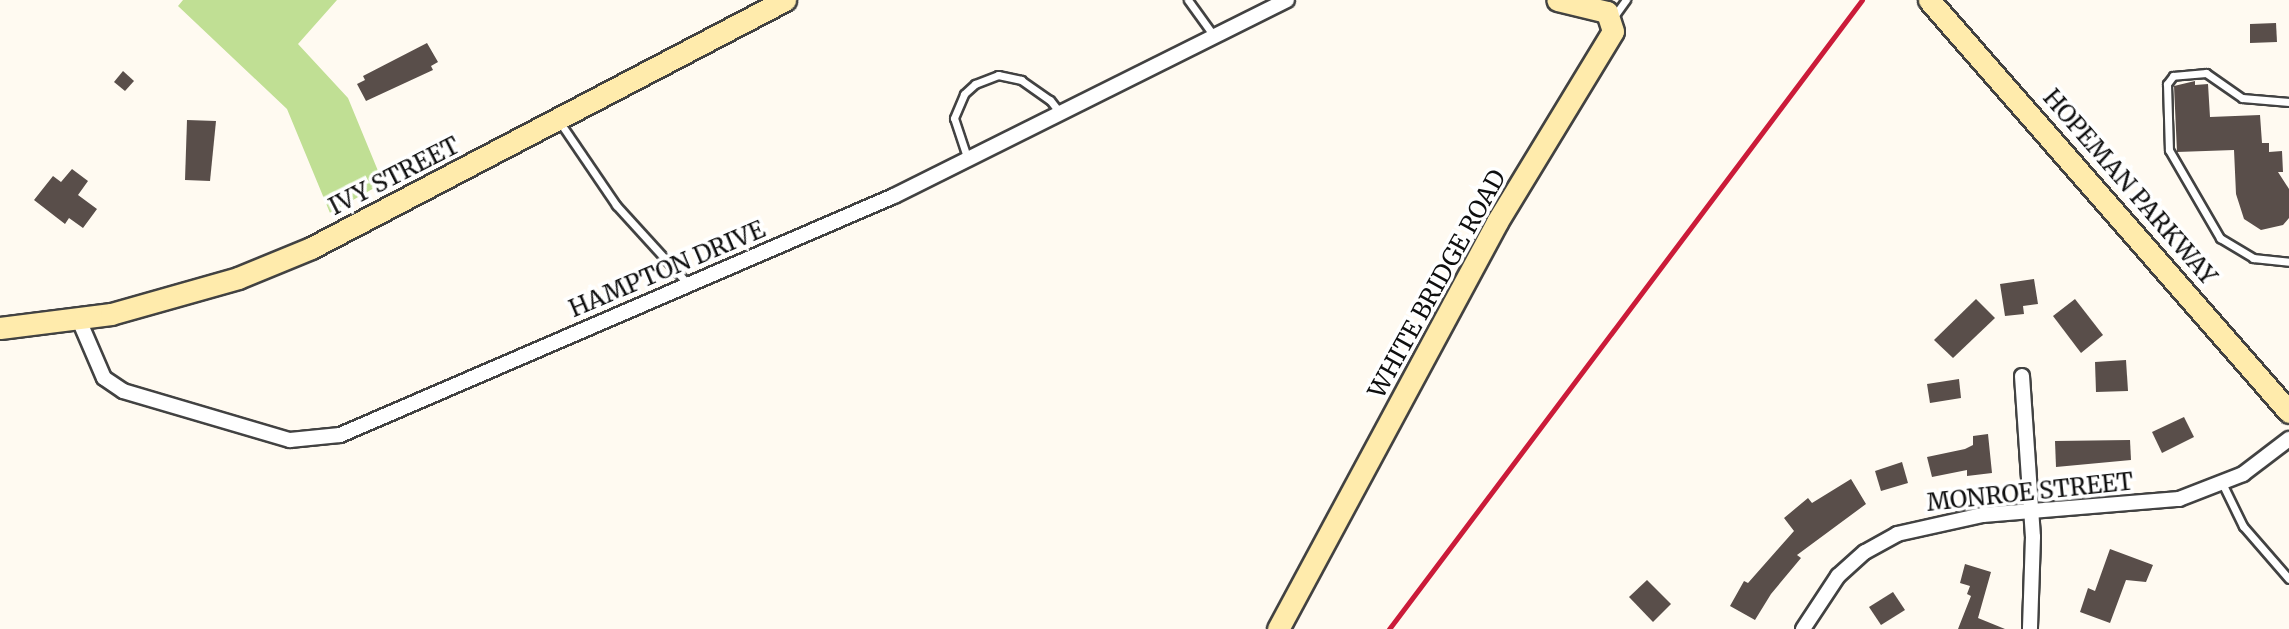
<!DOCTYPE html>
<html>
<head>
<meta charset="utf-8">
<style>
	body { margin:0 }
	#map { position:relative; width:2289px; height:629px; overflow:hidden; background:#fffaf1; font-family:Merriweather,serif }
	div>[style] { position:absolute }
	[style*='--x'] { left:calc(var(--x)*1px); top:calc(var(--y)*1px); width:calc(var(--w)*1px); rotate:calc(var(--a)*1deg) }
	.forest>* { inset:0; background:#c0df94 }
	.building>* { inset:0; background:#594e4a }
	.roads { filter:drop-shadow(2px 0 #424242) drop-shadow(-2px 0 #424242) drop-shadow(0 2px #424242) drop-shadow(0 -2px #424242) }
	.lane>* { height:7px; margin:-3.5px; padding:0 3.5px; transform-origin:3.5px; border-radius:3.5px; background:#fff }
	.street>* { height:14px; margin:-7px; padding:0 7px; transform-origin:7px; border-radius:7px; background:#fff }
	.secondary>* { height:21px; margin:-10.5px; padding:0 10.5px; transform-origin:10.5px; border-radius:10.5px; background:#ffebac }
	.rail>* { height:5px; margin:-2.5px; padding:0 2.5px; transform-origin:2.5px; border-radius:2.5px; background:#cb1b39 }
	span { translate:-50% -50%; white-space:nowrap; text-align:center; line-height:1.15; -webkit-text-stroke:7px #fff; paint-order:stroke }
	.street-label { font-size:24px; color:#0f0f0f }
</style>
</head>
<body>
<div id="map">
	<div class="forest">
		<i style="clip-path:polygon(183px 0,337px 0,298px 44px,348px 98px,383px 183px,330px 213px,287px 109px,178px 6px)"></i>
	</div>
	<div class="building">
		<i style="clip-path:polygon(2276px 23px,2277px 42px,2250px 43px,2250px 24px)"></i>
		<i style="clip-path:polygon(427px 43px,438px 62px,431px 66px,433px 70px,366px 101px,357px 84px,365px 80px,363px 76px)"></i>
		<i style="clip-path:polygon(123px 71px,134px 81px,125px 91px,114px 82px)"></i>
		<i style="clip-path:polygon(2195px 81px,2195px 85px,2208px 84px,2210px 117px,2260px 115px,2262px 143px,2269px 143px,2269px 152px,2282px 151px,2283px 172px,2278px 172px,2289px 189px,2289px 218px,2283px 225px,2261px 230px,2244px 219px,2236px 194px,2234px 150px,2177px 152px,2174px 86px)"></i>
		<i style="clip-path:polygon(187px 120px,216px 121px,210px 181px,185px 180px)"></i>
		<i style="clip-path:polygon(72px 169px,88px 181px,78px 195px,97px 209px,83px 228px,69px 218px,65px 224px,34px 200px,53px 176px,61px 182px)"></i>
		<i style="clip-path:polygon(2034px 279px,2038px 304px,2023px 306px,2024px 314px,2005px 316px,2000px 284px)"></i>
		<i style="clip-path:polygon(1976px 299px,1995px 318px,1953px 358px,1934px 340px)"></i>
		<i style="clip-path:polygon(2075px 299px,2103px 335px,2081px 353px,2053px 316px)"></i>
		<i style="clip-path:polygon(2126px 360px,2128px 391px,2096px 392px,2095px 362px)"></i>
		<i style="clip-path:polygon(1959px 379px,1961px 398px,1930px 403px,1927px 384px)"></i>
		<i style="clip-path:polygon(2184px 417px,2194px 437px,2162px 453px,2152px 432px)"></i>
		<i style="clip-path:polygon(1988px 434px,1992px 473px,1967px 476px,1967px 470px,1932px 477px,1927px 457px,1965px 449px,1973px 445px,1973px 436px)"></i>
		<i style="clip-path:polygon(2130px 440px,2131px 460px,2056px 467px,2055px 441px)"></i>
		<i style="clip-path:polygon(1902px 462px,1908px 483px,1881px 491px,1875px 471px)"></i>
		<i style="clip-path:polygon(1851px 479px,1866px 504px,1797px 555px,1801px 558px,1771px 594px,1755px 620px,1730px 606px,1744px 581px,1748px 583px,1794px 531px,1784px 518px,1808px 498px,1812px 503px)"></i>
		<i style="clip-path:polygon(2110px 549px,2153px 565px,2146px 582px,2126px 580px,2110px 623px,2080px 612px,2088px 588px,2095px 591px)"></i>
		<i style="clip-path:polygon(1965px 564px,1991px 572px,1978px 618px,2005px 629px,1958px 629px,1971px 596px,1967px 594px,1970px 586px,1960px 583px)"></i>
		<i style="clip-path:polygon(1647px 580px,1671px 604px,1653px 622px,1629px 597px)"></i>
		<i style="clip-path:polygon(1893px 592px,1905px 610px,1881px 625px,1869px 607px)"></i>
	</div>
	<div class="roads">
		<div class="lane">
			<i style="--x:1188;--y:0;--w:44;--a:54.2"></i>
			<i style="--x:1612;--y:19;--w:24;--a:-54"></i>
			<i style="--x:2289;--y:102;--w:47;--a:-175.1"></i>
			<i style="--x:2242;--y:98;--w:44;--a:-145.2"></i>
			<i style="--x:2206;--y:73;--w:33;--a:175"></i>
			<i style="--x:2173;--y:76;--w:10;--a:127"></i>
			<i style="--x:2167;--y:84;--w:66;--a:88.3"></i>
			<i style="--x:2169;--y:150;--w:102;--a:59.9"></i>
			<i style="--x:2220;--y:238;--w:39;--a:31"></i>
			<i style="--x:2253;--y:258;--w:36;--a:6"></i>
			<i style="--x:559;--y:121;--w:102;--a:55.8"></i>
			<i style="--x:616;--y:205;--w:107;--a:47.7"></i>
			<i style="--x:968;--y:160;--w:44;--a:-108.4"></i>
			<i style="--x:954;--y:118;--w:26;--a:-67"></i>
			<i style="--x:964;--y:94;--w:15;--a:-42"></i>
			<i style="--x:975;--y:84;--w:25;--a:-21"></i>
			<i style="--x:998;--y:75;--w:24;--a:12"></i>
			<i style="--x:1021;--y:80;--w:35;--a:35"></i>
			<i style="--x:1050;--y:100;--w:16;--a:52"></i>
			<i style="--x:2223;--y:485;--w:46;--a:64"></i>
			<i style="--x:2243;--y:526;--w:70;--a:49"></i>
		</div>
		<div class="street">
			<i style="--x:79;--y:320;--w:63;--a:66.7"></i>
			<i style="--x:104;--y:378;--w:23;--a:34"></i>
			<i style="--x:123;--y:391;--w:174;--a:16.4"></i>
			<i style="--x:290;--y:440;--w:50;--a:-5.7"></i>
			<i style="--x:340;--y:435;--w:603;--a:-23.34"></i>
			<i style="--x:894;--y:196;--w:439;--a:-26.5"></i>
			<i style="--x:2022;--y:376;--w:161;--a:86.1"></i>
			<i style="--x:2033;--y:537;--w:92;--a:91.9"></i>
			<i style="--x:1803;--y:629;--w:64;--a:-56.6"></i>
			<i style="--x:1838;--y:576;--w:36;--a:-42"></i>
			<i style="--x:1865;--y:552;--w:37;--a:-29"></i>
			<i style="--x:1897;--y:534;--w:88;--a:-12.5"></i>
			<i style="--x:1983;--y:515;--w:197;--a:-4.7"></i>
			<i style="--x:2179;--y:499;--w:69;--a:-21.3"></i>
			<i style="--x:2243;--y:474;--w:58;--a:-37.3"></i>
		</div>
		<div class="secondary">
			<i style="--x:1929;--y:0;--w:547;--a:48.85"></i>
			<i style="--x:0;--y:328;--w:112;--a:-7.2"></i>
			<i style="--x:111;--y:314;--w:132;--a:-15.8"></i>
			<i style="--x:238;--y:278;--w:79;--a:-22.3"></i>
			<i style="--x:311;--y:248;--w:535;--a:-27.62"></i>
			<i style="--x:1278;--y:629;--w:462;--a:-61.7"></i>
			<i style="--x:1497;--y:222;--w:223;--a:-58.7"></i>
			<i style="--x:1613;--y:31;--w:20;--a:-108"></i>
			<i style="--x:1607;--y:12;--w:51;--a:-166.5"></i>
		</div>
	</div>
	<div class="rail">
		<i style="--x:1389;--y:629;--w:787;--a:-53.06"></i>
	</div>
	<div class="street-label">
		<span style="left:394px;top:176px;rotate:-27deg">IVY STREET</span>
		<span style="left:2130px;top:187px;rotate:49deg">HOPEMAN PARKWAY</span>
		<span style="left:667px;top:269px;rotate:-23deg">HAMPTON DRIVE</span>
		<span style="left:1437px;top:284px;rotate:-61deg">WHITE BRIDGE ROAD</span>
		<span style="left:2030px;top:492px;rotate:-6deg">MONROE STREET</span>
	</div>
</div>
</body>
</html>
